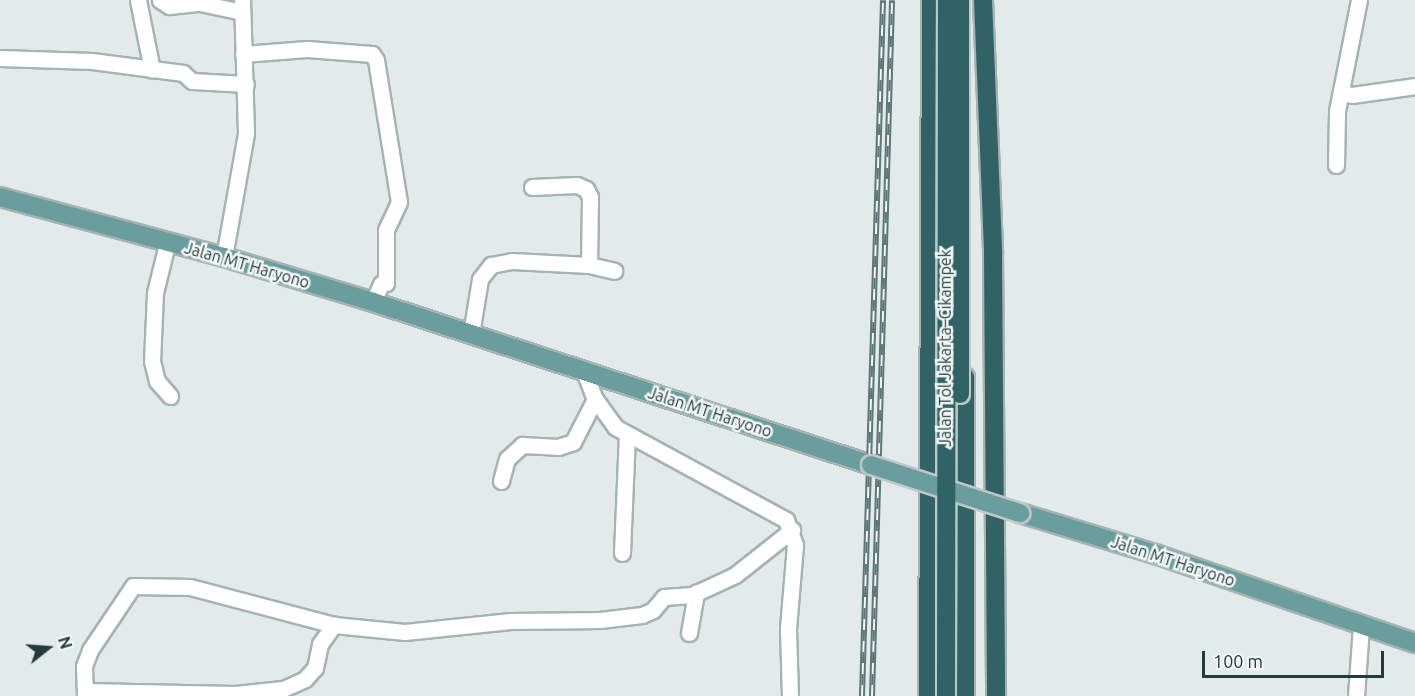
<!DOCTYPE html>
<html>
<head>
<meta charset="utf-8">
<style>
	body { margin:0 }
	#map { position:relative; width:1415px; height:696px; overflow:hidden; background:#e2ebea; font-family:Ubuntu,sans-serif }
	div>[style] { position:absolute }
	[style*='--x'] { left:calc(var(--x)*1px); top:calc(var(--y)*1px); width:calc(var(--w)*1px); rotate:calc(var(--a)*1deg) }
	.roads { filter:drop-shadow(2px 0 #a5b3b2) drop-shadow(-2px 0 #a5b3b2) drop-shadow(0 2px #a5b3b2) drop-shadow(0 -2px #a5b3b2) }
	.minor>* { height:15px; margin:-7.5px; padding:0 7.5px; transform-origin:7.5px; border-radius:7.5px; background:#fff }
	.major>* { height:18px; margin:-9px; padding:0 9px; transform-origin:9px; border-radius:9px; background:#6a9e9e }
	.highway>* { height:18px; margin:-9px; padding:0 9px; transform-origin:9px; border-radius:9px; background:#316366 }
	.rail>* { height:6px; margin-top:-3px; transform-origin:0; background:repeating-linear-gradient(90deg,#f3f8f7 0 11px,#5e7777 0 22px); box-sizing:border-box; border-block:2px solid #5e7777 }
	.bridges { filter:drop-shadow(2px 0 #c2c8c8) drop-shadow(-2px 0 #c2c8c8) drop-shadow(0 2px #c2c8c8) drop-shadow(0 -2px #c2c8c8) }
	.major-bridge>* { height:18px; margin:-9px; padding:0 9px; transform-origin:9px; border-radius:9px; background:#6a9e9e }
	.highway-bridge>* { height:18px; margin:-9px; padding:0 9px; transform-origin:9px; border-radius:9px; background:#316366 }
	span { translate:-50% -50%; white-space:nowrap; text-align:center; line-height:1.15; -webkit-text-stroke:5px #f3f8f7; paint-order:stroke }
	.street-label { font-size:16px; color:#243b3b }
	.north { position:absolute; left:18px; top:618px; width:60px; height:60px; -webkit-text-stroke:4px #f3f8f7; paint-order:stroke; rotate:73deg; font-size:16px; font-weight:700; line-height:24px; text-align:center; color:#243b3b }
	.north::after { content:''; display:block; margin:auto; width:21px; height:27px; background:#243b3b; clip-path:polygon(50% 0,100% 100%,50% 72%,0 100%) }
	.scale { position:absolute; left:1202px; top:651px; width:182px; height:27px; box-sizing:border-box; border:3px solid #243b3b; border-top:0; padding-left:8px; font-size:18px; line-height:21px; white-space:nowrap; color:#243b3b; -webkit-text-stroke:4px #f3f8f7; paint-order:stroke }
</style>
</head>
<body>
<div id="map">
	<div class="roads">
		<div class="minor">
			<i style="--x:138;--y:0;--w:71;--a:78.7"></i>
			<i style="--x:160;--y:0;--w:11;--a:34"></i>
			<i style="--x:169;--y:6;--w:31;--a:-6"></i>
			<i style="--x:200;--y:3;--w:43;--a:12.1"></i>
			<i style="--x:243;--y:54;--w:64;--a:-4.5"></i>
			<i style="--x:307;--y:49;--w:65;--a:4.4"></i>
			<i style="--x:372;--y:54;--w:7;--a:56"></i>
			<i style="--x:376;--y:60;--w:144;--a:80.8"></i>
			<i style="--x:399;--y:202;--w:31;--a:115"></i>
			<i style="--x:386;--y:230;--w:53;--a:90"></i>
			<i style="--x:386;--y:283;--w:5;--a:169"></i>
			<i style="--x:381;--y:284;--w:20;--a:114"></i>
			<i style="--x:0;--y:58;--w:92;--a:1.9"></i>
			<i style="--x:92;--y:61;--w:92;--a:7.5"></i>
			<i style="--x:183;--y:73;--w:12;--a:42"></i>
			<i style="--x:192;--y:81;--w:54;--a:3.2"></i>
			<i style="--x:1343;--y:93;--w:9;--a:13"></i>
			<i style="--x:1352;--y:95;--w:64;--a:-8.1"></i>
			<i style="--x:1336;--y:165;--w:54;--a:-88.9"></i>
			<i style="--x:1337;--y:111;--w:113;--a:-78.8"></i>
			<i style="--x:532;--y:187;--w:45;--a:-2.5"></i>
			<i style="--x:577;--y:185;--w:10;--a:24"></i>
			<i style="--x:586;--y:189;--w:9;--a:63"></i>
			<i style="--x:590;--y:197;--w:68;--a:90.8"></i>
			<i style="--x:167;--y:244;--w:50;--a:103.8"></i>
			<i style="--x:155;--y:293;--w:68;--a:92.5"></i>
			<i style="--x:152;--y:361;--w:21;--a:76"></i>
			<i style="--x:157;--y:381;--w:20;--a:49"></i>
			<i style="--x:224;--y:257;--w:126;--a:-79.9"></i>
			<i style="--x:246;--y:133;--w:133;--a:-91.7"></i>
			<i style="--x:471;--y:334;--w:56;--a:-80.7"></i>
			<i style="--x:480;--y:279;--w:18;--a:-52"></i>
			<i style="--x:491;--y:265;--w:21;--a:-11"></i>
			<i style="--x:512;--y:261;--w:77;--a:3"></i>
			<i style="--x:589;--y:265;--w:26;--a:13"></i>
			<i style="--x:584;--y:371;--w:30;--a:69"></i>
			<i style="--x:595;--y:399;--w:34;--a:54"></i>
			<i style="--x:615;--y:427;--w:195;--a:28.5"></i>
			<i style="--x:786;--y:520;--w:27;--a:70"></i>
			<i style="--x:795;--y:545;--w:84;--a:94.8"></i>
			<i style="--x:788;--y:629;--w:67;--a:88.3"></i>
			<i style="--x:501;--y:481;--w:23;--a:-75"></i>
			<i style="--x:507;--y:459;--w:21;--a:-43"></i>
			<i style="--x:522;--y:445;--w:36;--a:3"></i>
			<i style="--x:558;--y:447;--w:16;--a:-18"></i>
			<i style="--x:573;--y:442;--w:48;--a:-62.9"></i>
			<i style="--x:622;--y:553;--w:118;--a:-87.6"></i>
			<i style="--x:689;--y:633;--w:41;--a:-80.1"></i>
			<i style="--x:85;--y:691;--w:150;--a:1.1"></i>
			<i style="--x:235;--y:694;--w:48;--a:-5.9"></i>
			<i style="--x:283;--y:689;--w:24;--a:-24"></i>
			<i style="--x:305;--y:679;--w:15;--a:-48"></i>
			<i style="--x:315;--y:668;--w:25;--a:-78"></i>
			<i style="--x:320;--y:644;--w:24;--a:-54"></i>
			<i style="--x:334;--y:625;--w:71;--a:5.6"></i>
			<i style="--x:405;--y:632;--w:106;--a:-6"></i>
			<i style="--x:510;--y:621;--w:90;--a:-0.6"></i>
			<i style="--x:600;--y:620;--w:42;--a:-6.8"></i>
			<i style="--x:642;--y:615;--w:12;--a:-24"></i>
			<i style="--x:653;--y:610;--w:17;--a:-50"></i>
			<i style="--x:664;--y:597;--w:28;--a:-4"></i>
			<i style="--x:692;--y:595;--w:47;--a:-24.9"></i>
			<i style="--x:735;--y:575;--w:73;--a:-38.3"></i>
			<i style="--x:85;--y:696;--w:30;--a:-92"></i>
			<i style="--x:84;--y:666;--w:17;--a:-69"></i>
			<i style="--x:90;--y:650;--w:77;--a:-56.1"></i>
			<i style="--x:133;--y:586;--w:57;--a:1"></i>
			<i style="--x:190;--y:587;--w:149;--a:14.8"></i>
			<i style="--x:1356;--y:696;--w:70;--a:-85.9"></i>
		</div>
		<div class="major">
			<i style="--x:0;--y:197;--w:232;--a:15"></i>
			<i style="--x:224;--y:257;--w:156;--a:16.8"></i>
			<i style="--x:373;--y:302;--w:524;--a:18.12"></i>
			<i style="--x:1020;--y:513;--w:141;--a:16.9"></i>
			<i style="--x:1155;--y:554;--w:275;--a:18.9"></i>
		</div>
		<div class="highway">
			<i style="--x:983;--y:0;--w:254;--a:87.7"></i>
			<i style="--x:993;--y:254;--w:442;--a:89.6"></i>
			<i style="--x:965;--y:377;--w:319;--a:90"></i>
			<i style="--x:928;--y:696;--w:696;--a:-89.75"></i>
		</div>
	</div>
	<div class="rail">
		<i style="--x:862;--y:696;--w:696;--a:-88.27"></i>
		<i style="--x:872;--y:696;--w:696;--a:-88.35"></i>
	</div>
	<div class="bridges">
		<div class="major-bridge">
			<i style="--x:871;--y:465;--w:157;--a:17.9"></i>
		</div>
		<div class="highway-bridge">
			<i style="--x:960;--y:394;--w:394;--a:-90"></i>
			<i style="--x:946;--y:696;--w:696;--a:-89.92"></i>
		</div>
	</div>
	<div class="street-label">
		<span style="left:247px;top:265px;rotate:16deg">Jalan MT Haryono</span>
		<span style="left:945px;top:348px;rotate:-90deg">Jalan Tol Jakarta–Cikampek</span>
		<span style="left:710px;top:412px;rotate:18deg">Jalan MT Haryono</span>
		<span style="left:1173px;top:561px;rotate:18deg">Jalan MT Haryono</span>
	</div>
	<div class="north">N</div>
	<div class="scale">100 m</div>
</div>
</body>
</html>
